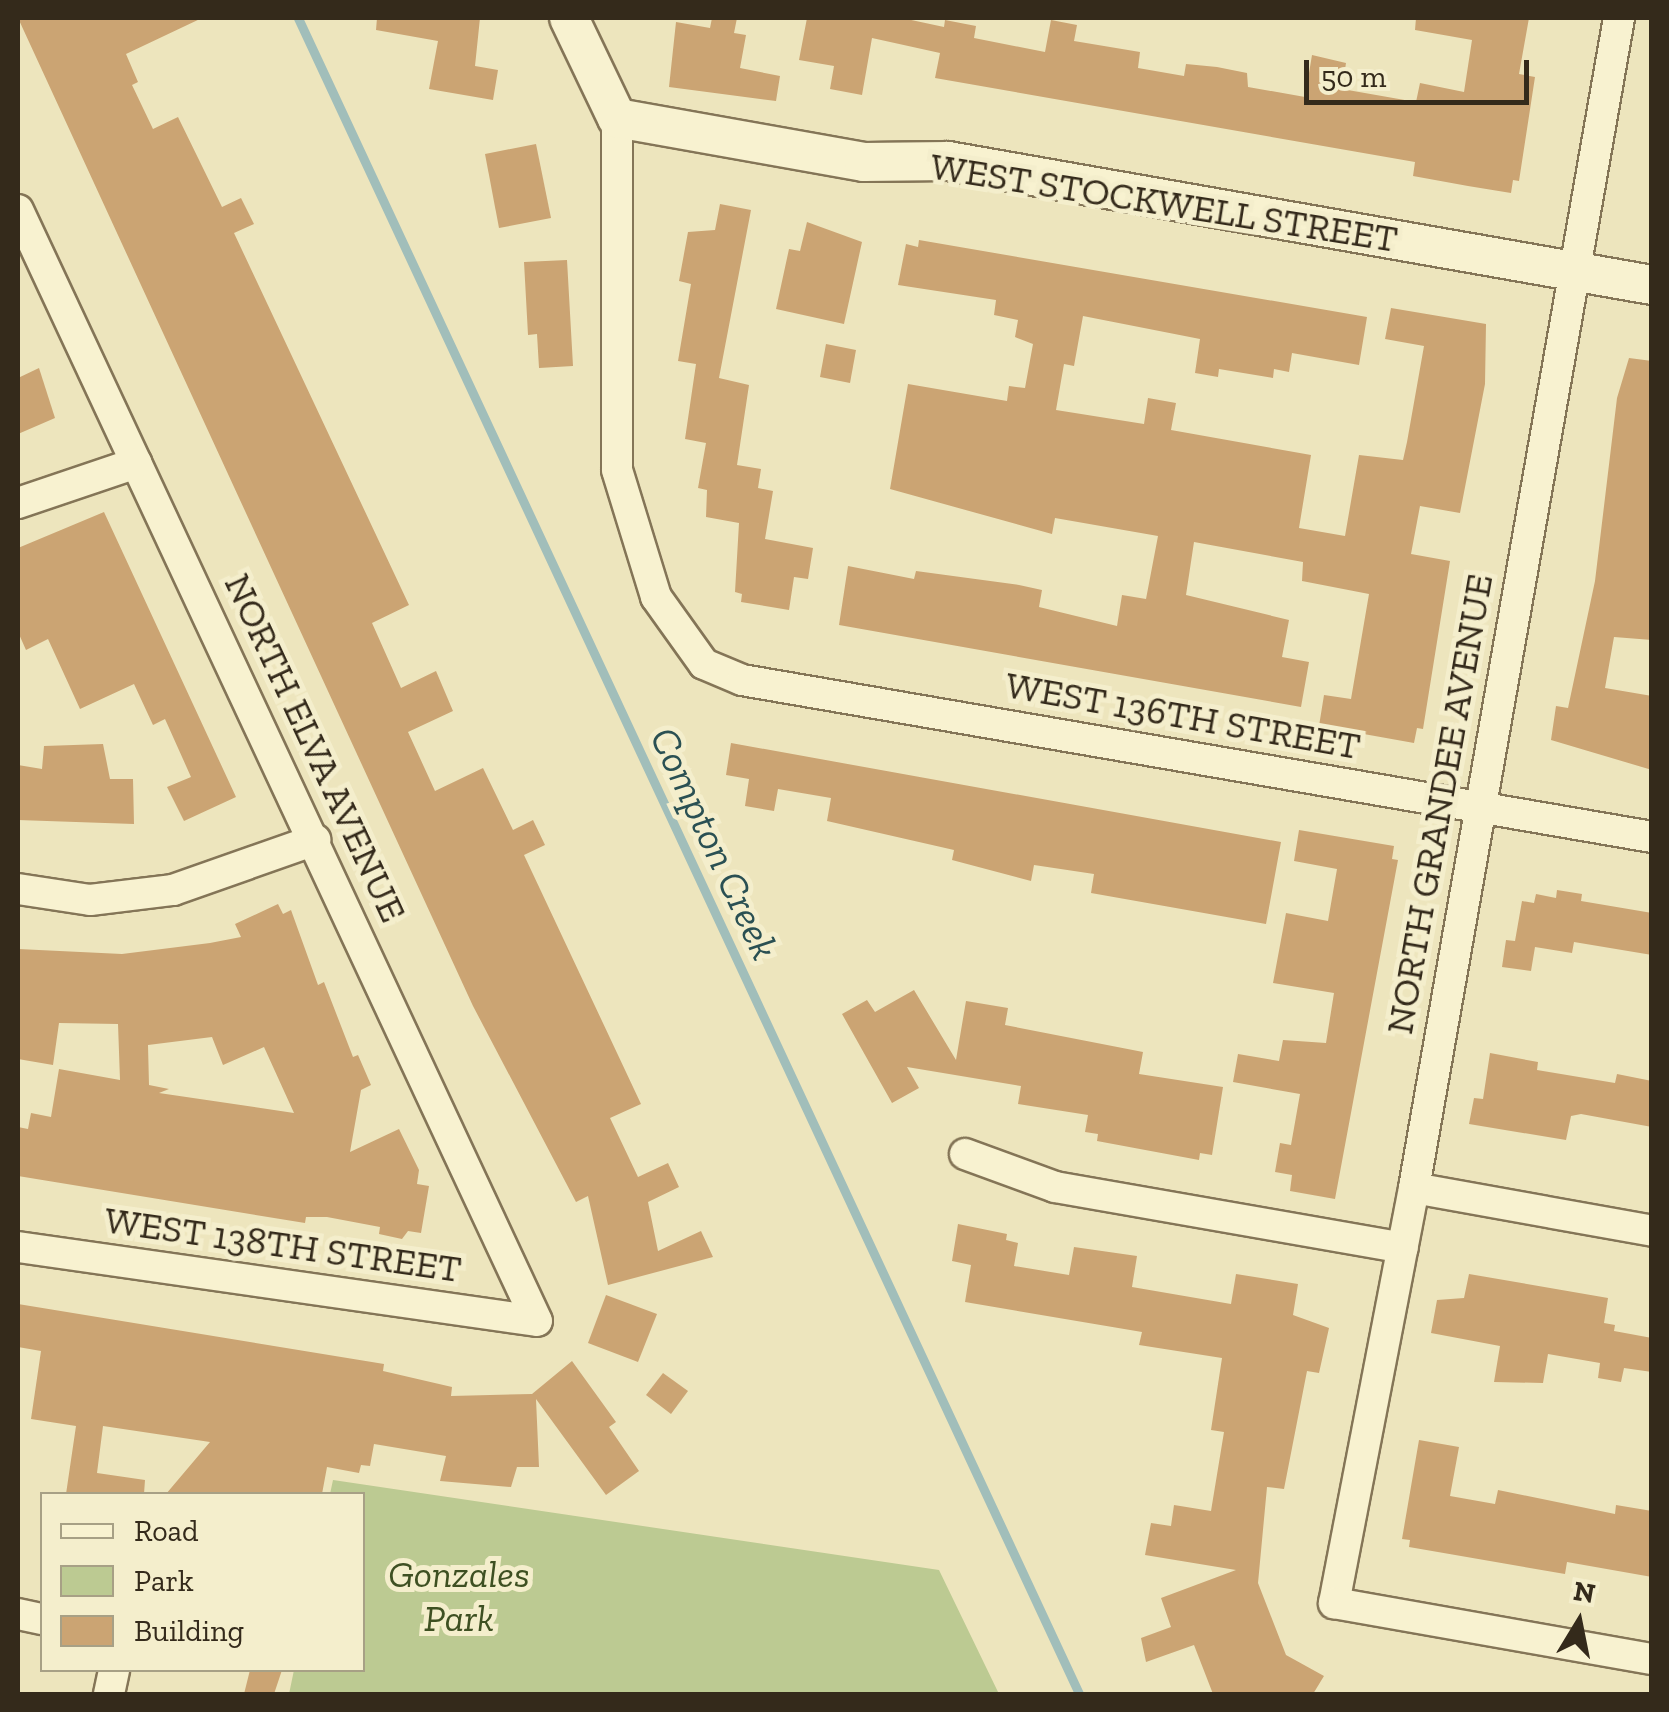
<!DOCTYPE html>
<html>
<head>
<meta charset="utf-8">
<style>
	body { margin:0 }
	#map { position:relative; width:1669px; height:1712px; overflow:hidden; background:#ede5bd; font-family:"Zilla Slab",serif }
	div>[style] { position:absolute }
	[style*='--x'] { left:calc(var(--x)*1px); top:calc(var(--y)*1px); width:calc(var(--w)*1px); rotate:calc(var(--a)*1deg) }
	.green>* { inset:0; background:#bcca92 }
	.stream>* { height:9px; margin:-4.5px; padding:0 4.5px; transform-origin:4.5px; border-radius:4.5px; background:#a1beba }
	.building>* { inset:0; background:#cba473 }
	.roads { filter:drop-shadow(2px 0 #847557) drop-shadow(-2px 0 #847557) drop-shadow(0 2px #847557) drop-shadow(0 -2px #847557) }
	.minor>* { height:30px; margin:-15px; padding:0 15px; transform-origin:15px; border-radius:15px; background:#f8f2d0 }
	.tertiary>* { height:38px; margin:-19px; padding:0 19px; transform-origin:19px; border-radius:19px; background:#f8f2d0 }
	span { translate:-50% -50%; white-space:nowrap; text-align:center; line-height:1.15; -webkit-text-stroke:10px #f4eecc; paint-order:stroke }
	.street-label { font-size:38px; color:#342a1b }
	.park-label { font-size:38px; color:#3e5022; font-style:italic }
	.water-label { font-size:40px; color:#2a5053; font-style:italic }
	.frame { position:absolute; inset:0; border:20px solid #342a1b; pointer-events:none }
	.legend { position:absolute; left:40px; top:1492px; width:325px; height:180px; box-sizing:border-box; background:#f4eecc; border:2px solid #a7a085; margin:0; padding:12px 18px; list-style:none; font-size:30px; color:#342a1b }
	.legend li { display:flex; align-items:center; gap:20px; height:50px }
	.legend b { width:50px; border:2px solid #a7a085 }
	.north { position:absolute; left:1529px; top:1572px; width:100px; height:100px; -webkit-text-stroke:8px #f4eecc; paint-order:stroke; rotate:10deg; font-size:28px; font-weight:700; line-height:40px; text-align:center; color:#342a1b }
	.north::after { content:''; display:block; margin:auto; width:35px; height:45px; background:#342a1b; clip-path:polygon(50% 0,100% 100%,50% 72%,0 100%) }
	.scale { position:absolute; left:1304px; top:60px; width:225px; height:45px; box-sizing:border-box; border:5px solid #342a1b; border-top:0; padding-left:12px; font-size:30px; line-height:35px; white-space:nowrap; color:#342a1b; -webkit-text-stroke:8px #f4eecc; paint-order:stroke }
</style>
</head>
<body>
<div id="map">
	<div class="green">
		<i style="clip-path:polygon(333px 1480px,939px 1570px,999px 1694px,289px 1694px,294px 1670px,362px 1670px,362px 1494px,330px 1494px)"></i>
	</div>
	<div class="stream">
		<i style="--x:298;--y:18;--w:1849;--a:65.01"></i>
	</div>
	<div class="building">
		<i style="clip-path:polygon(18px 18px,202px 18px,126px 54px,138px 82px,132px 85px,153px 129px,178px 117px,222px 207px,241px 198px,254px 224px,234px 233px,409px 605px,372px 623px,401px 688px,436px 671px,453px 711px,408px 732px,435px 791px,483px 768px,513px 830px,533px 820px,545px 845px,524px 855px,641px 1104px,610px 1118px,638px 1177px,668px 1163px,679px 1187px,648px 1202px,658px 1251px,701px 1231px,713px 1257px,608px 1285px,588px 1196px,576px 1202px,473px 1006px)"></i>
		<i style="clip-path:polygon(377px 18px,480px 18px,475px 66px,498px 70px,493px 100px,429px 89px,438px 41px,376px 30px)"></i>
		<i style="clip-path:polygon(712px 18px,737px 18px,734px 33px,746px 35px,740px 68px,780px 76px,776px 101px,669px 87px,676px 22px,710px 28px)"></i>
		<i style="clip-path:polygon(807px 18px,902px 18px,944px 27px,945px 20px,976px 26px,974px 38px,1045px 52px,1051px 20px,1077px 25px,1074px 41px,1140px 52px,1138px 68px,1184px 76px,1186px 64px,1217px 67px,1247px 73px,1248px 87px,1305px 97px,1312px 55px,1346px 63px,1342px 89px,1416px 102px,1420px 83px,1464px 92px,1472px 40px,1415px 30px,1416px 18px,1529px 18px,1519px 74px,1535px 77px,1519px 181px,1513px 180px,1511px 193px,1468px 186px,1413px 176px,1415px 162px,935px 78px,940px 53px,872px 38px,862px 95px,830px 89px,834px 66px,799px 60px)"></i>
		<i style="clip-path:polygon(536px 144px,551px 218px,499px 228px,485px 154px)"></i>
		<i style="clip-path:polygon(720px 204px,751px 210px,719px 378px,749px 385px,737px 465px,761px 469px,758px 488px,773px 491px,765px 539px,813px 548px,808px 579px,794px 577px,789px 610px,741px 602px,742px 594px,735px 592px,739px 523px,706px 517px,707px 490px,698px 488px,706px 443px,685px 439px,696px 364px,678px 361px,691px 284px,679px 281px,688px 232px,715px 230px)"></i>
		<i style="clip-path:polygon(807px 222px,862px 242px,844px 324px,776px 309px,789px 249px,800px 251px)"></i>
		<i style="clip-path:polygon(919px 240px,1367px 317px,1359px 365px,1292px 353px,1289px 372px,1274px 369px,1273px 378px,1219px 369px,1218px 377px,1195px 373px,1200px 339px,1083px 316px,1074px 366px,1064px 364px,1056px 410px,1144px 424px,1148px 398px,1176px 403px,1171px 430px,1311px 455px,1299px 528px,1345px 536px,1359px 455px,1403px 460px,1407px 442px,1424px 346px,1385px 339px,1391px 308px,1486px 324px,1485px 384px,1460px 513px,1420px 506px,1411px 554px,1450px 561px,1423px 729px,1417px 728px,1414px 743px,1319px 726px,1324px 695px,1351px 699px,1369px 594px,1302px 581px,1303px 562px,1194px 542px,1186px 595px,1289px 620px,1282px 657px,1309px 662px,1301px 707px,839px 625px,848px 566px,914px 579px,916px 571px,1019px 585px,1042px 590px,1039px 607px,1117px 626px,1122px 595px,1146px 599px,1158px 536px,1055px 518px,1052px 534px,890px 489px,908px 384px,1007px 401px,1009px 386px,1025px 388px,1033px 344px,1015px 337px,1018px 320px,994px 315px,996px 300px,898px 285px,906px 244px,918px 247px)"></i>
		<i style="clip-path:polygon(567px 260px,573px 366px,539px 368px,537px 334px,528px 335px,524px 262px)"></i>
		<i style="clip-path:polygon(826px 344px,856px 350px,850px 383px,820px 377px)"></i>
		<i style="clip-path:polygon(1629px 358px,1652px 361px,1652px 640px,1614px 637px,1605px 688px,1652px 696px,1652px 770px,1551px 740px,1556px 706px,1568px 708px,1595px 581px,1617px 398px)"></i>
		<i style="clip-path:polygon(39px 368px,55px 418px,18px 434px,18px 378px)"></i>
		<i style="clip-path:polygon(104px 512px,236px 797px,184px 821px,167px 787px,191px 777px,165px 719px,153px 725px,134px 684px,80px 709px,48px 639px,26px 650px,18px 632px,18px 548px)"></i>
		<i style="clip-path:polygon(731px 743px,1281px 842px,1266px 924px,1091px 893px,1094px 874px,1034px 865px,1031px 881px,952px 860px,954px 850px,827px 821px,831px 798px,778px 789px,774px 811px,745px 806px,749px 779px,726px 775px)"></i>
		<i style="clip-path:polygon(103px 744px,110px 779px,133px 779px,134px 824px,18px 820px,18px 765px,42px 769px,44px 746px)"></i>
		<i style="clip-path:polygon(1299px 830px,1394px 846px,1392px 859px,1398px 860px,1335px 1199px,1290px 1191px,1292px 1175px,1275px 1172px,1280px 1143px,1291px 1145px,1300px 1094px,1233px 1082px,1238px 1054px,1279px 1061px,1283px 1040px,1326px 1043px,1334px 993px,1273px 983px,1286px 913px,1328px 921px,1337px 869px,1294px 861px)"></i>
		<i style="clip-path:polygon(1557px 890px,1582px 894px,1581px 901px,1652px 913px,1652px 955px,1574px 942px,1572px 953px,1535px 947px,1531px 971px,1502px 967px,1506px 940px,1515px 941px,1522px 901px,1534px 903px,1536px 894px,1556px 898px)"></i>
		<i style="clip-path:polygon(evenodd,278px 904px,283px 914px,291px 910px,318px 985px,324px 982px,353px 1057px,358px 1055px,371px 1085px,361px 1090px,350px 1152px,399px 1129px,419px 1170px,417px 1184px,429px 1186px,421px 1233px,408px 1231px,402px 1239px,379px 1234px,380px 1227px,327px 1217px,306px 1217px,305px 1223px,18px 1176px,18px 1127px,28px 1129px,31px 1113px,51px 1117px,59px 1069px,120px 1080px,118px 1024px,59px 1023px,53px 1065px,18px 1059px,18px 949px,122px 954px,210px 943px,241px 937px,235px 924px,278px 904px,212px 1037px,223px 1065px,264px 1047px,294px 1113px,159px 1093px,169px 1089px,149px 1085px,148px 1045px,212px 1037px)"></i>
		<i style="clip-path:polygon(914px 990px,956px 1060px,966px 1001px,1008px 1008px,1005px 1025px,1143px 1052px,1139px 1074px,1223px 1087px,1212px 1155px,1200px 1153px,1199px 1160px,1097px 1141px,1098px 1134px,1085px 1132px,1088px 1115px,1018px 1104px,1021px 1086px,907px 1067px,919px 1088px,892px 1103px,842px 1014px,867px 1000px,875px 1012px)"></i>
		<i style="clip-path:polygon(1490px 1053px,1538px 1062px,1537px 1070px,1615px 1083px,1617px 1074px,1652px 1081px,1652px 1127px,1581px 1114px,1571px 1116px,1566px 1140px,1469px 1124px,1474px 1098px,1483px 1099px)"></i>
		<i style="clip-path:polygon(958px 1224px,1007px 1234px,1006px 1240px,1018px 1243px,1014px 1266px,1069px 1275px,1074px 1247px,1137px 1256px,1132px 1287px,1231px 1304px,1236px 1274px,1298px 1284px,1293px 1315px,1329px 1328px,1319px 1373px,1307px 1371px,1284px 1489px,1267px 1487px,1258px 1583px,1286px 1655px,1324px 1676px,1313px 1694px,1213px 1694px,1194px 1645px,1146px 1662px,1141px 1638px,1171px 1627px,1161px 1598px,1236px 1570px,1145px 1555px,1151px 1523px,1171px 1526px,1174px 1505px,1211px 1511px,1224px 1432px,1211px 1430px,1222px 1358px,1139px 1345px,1142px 1332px,965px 1302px,971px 1265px,952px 1261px)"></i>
		<i style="clip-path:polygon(1469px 1274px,1608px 1298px,1604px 1323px,1615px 1325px,1614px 1331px,1652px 1338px,1652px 1372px,1624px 1368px,1621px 1382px,1598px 1378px,1600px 1363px,1548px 1354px,1543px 1383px,1494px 1382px,1500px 1346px,1431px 1333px,1437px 1300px,1464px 1298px)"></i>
		<i style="clip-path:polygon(606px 1295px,657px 1314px,638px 1362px,588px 1343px)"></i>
		<i style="clip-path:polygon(18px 1304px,384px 1364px,383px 1371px,452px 1387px,451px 1396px,532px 1394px,572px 1361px,616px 1422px,609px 1427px,639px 1471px,606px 1495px,536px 1399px,539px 1467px,517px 1467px,511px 1487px,440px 1481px,446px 1456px,374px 1444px,370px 1466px,361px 1465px,359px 1473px,327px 1467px,322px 1494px,166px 1494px,210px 1442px,103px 1426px,97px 1473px,145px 1480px,144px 1494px,66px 1494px,76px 1426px,31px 1419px,41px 1351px,18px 1347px)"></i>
		<i style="clip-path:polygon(663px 1373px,688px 1391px,671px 1414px,646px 1395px)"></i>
		<i style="clip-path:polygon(1419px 1440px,1459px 1447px,1450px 1496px,1495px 1504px,1498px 1490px,1615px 1514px,1616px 1505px,1652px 1511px,1652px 1577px,1567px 1562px,1565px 1574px,1409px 1547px,1410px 1540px,1402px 1539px)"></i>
		<i style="clip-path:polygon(250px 1670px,282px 1670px,274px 1694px,244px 1694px)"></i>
	</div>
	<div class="roads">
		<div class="minor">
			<i style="--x:1619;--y:18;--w:1188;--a:99.94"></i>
			<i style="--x:1414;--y:1188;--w:423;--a:100.9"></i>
			<i style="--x:1334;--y:1603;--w:323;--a:10"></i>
			<i style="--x:617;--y:118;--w:352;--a:90"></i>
			<i style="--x:617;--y:470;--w:133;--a:72.9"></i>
			<i style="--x:656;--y:597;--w:82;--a:54.4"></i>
			<i style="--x:704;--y:664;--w:41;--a:22.8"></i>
			<i style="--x:742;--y:680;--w:923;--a:9.79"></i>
			<i style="--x:18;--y:210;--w:1226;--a:64.96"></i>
			<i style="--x:18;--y:503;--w:125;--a:-18.7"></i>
			<i style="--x:18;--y:889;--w:73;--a:8.7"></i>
			<i style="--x:90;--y:900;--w:84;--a:-6.9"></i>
			<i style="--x:173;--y:890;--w:151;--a:-19.4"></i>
			<i style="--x:965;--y:1154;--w:96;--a:20.1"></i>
			<i style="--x:1055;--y:1187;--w:353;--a:9.9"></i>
			<i style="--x:1414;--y:1188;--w:242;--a:10.2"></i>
			<i style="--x:18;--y:1247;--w:524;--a:8.11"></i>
			<i style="--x:18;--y:1614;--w:25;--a:12"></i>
			<i style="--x:109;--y:1694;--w:25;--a:-78"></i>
		</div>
		<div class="tertiary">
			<i style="--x:569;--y:18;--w:111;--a:64.4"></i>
			<i style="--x:617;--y:118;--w:251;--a:10.1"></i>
			<i style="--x:864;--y:162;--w:84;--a:-0.7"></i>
			<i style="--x:948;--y:161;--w:715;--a:9.99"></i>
		</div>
	</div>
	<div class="street-label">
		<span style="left:1164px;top:203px;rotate:9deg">WEST STOCKWELL STREET</span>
		<span style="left:1183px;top:716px;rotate:10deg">WEST 136TH STREET</span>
		<span style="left:315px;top:748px;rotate:65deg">NORTH ELVA AVENUE</span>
		<span style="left:1440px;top:804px;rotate:-80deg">NORTH GRANDEE AVENUE</span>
		<span style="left:283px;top:1245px;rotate:8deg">WEST 138TH STREET</span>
	</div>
	<div class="park-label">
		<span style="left:459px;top:1597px">Gonzales<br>Park</span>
	</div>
	<div class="water-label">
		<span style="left:715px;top:843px;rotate:65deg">Compton Creek</span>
	</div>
	<div class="frame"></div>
	<ul class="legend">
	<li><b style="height:12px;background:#f8f2d0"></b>Road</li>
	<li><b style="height:28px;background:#bcca92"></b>Park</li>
	<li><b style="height:28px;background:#cba473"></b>Building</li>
	</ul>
	<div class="north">N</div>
	<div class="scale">50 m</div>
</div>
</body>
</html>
